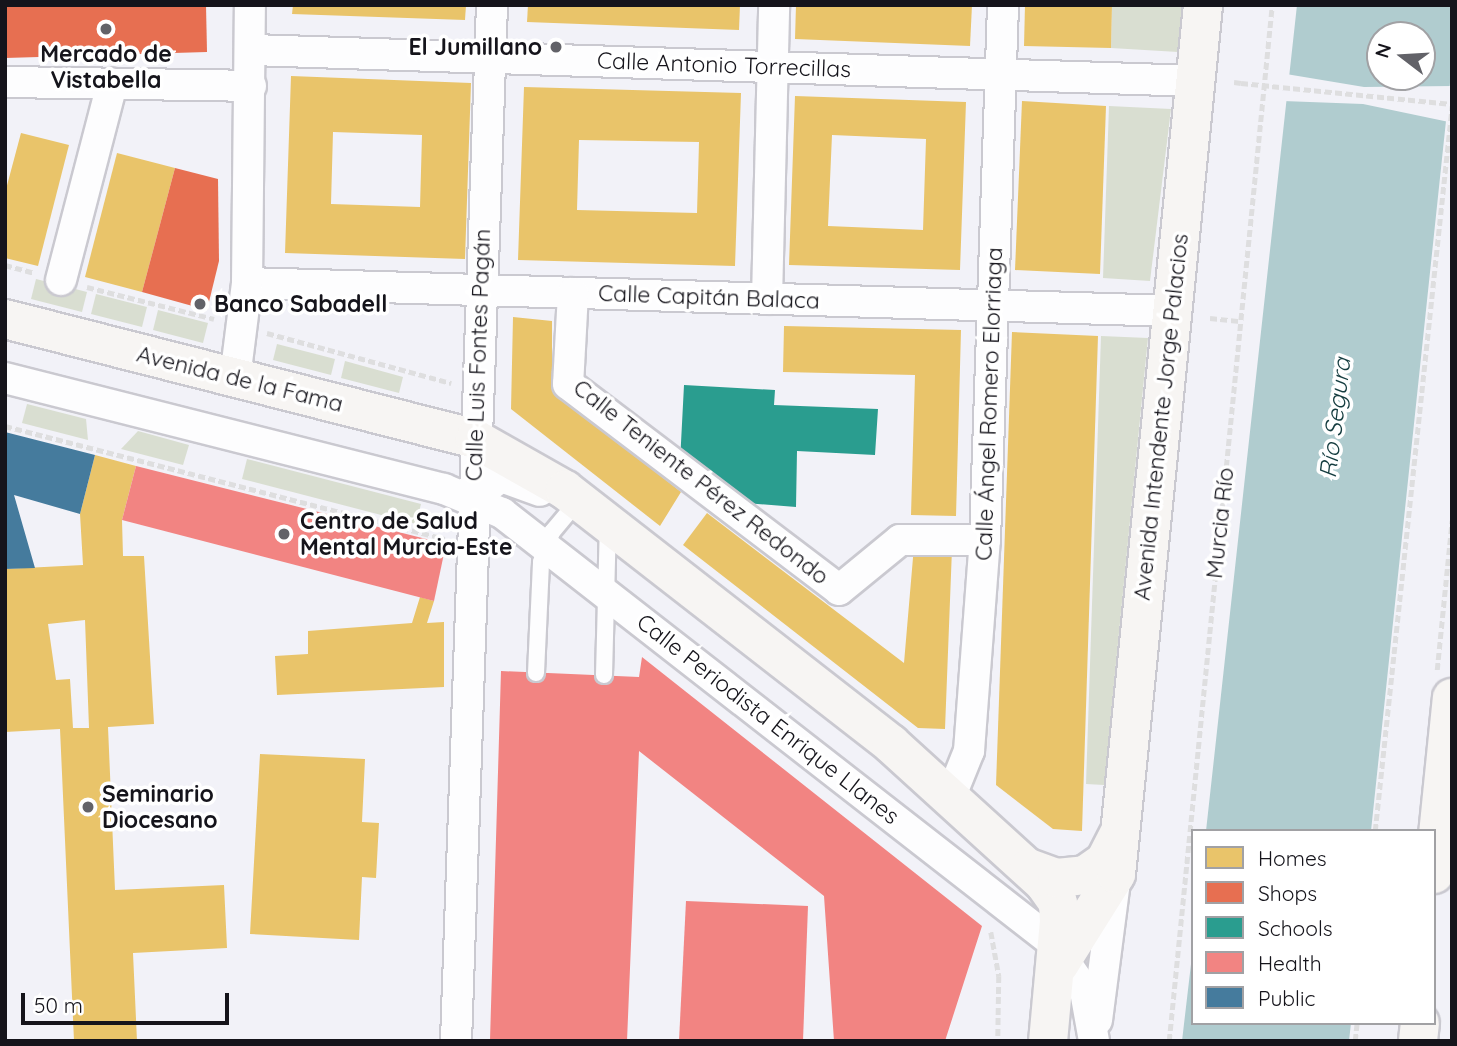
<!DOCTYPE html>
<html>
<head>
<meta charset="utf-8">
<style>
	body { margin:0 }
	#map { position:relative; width:1457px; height:1046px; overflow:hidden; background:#f2f2f8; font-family:Quicksand,sans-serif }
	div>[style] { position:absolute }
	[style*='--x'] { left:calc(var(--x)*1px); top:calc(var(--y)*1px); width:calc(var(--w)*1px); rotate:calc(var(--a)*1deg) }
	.green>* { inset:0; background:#d9ded1 }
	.water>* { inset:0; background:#b0cccf }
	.pier>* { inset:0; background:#f2f2f8 }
	.homes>* { inset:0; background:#e9c46a }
	.shops>* { inset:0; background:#e76f51 }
	.schools>* { inset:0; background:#2a9d8f }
	.health>* { inset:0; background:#f28482 }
	.public>* { inset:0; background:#457b9d }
	.path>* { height:4.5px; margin-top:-2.25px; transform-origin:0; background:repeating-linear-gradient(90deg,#dededf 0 7px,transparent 0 10.5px) }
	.roads { filter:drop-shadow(2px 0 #cac9d0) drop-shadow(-2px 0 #cac9d0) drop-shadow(0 2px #cac9d0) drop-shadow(0 -2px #cac9d0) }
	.lane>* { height:16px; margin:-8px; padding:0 8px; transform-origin:8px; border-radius:8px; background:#fdfdfe }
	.street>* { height:30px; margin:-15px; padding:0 15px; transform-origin:15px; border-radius:15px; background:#fdfdfe }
	.secondary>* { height:38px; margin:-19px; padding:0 19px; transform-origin:19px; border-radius:19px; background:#f7f5f3 }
	.path-bridge>* { height:4.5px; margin-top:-2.25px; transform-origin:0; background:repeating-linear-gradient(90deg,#dededf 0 7px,transparent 0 10.5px) }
	.dots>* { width:19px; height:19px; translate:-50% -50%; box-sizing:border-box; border:4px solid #fff; border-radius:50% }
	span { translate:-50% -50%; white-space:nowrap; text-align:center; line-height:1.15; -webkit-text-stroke:7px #fff; paint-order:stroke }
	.poi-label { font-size:23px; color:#15141b; font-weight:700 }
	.right { translate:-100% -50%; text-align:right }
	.left { translate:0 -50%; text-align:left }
	.street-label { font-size:23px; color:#15141b }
	.water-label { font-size:24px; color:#143c3f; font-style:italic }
	.frame { position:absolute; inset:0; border:7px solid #15141b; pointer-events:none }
	.legend { position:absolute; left:1191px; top:829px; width:245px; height:196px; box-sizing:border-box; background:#fff; border:2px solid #a1a1a4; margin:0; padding:9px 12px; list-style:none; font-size:21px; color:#15141b }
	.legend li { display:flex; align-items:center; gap:14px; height:35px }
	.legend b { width:35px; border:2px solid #a1a1a4 }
	.north { position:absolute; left:1366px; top:21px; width:70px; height:70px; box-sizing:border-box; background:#fff; border:2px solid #a1a1a4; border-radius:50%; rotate:287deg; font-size:19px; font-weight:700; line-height:28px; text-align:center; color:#15141b }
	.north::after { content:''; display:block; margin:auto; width:24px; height:32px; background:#626268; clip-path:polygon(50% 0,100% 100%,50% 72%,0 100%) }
	.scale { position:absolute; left:21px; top:993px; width:208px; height:32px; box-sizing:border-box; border:4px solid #15141b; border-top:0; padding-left:9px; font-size:21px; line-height:24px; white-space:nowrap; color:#15141b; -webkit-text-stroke:5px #fff; paint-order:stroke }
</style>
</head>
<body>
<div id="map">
	<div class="green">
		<i style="clip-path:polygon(1112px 5px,1182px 5px,1178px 52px,1111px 48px)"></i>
		<i style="clip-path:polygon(1109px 106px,1171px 109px,1150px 281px,1103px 278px)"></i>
		<i style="clip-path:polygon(36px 279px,87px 292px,82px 312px,31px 299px)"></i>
		<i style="clip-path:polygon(96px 294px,147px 307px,142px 327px,91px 314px)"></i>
		<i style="clip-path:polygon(158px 310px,208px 323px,203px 343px,153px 330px)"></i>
		<i style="clip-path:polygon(1101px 336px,1148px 338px,1104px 785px,1086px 784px)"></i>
		<i style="clip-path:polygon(277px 344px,335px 359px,331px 375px,273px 360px)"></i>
		<i style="clip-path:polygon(345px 361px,403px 377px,399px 393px,341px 378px)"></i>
		<i style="clip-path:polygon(27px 404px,86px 419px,88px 440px,22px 423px)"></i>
		<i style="clip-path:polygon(138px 431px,189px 445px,183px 465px,121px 449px)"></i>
		<i style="clip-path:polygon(247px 459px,421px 504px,416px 524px,242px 479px)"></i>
	</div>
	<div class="water">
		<i style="clip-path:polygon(evenodd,1297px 5px,1452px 5px,1452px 64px,1371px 831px,1206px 831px,1297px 5px,1380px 35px,1422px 35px,1422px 77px,1380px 77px,1380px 35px)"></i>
		<i style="clip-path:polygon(1193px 947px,1193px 1023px,1351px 1023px,1349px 1041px,1182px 1041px)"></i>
	</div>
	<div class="pier">
		<i style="clip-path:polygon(1286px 74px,1364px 87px,1452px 86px,1449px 122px,1363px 104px,1283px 101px)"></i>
	</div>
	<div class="homes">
		<i style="clip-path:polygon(293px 5px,466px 5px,465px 20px,292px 14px)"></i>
		<i style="clip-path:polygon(528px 5px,740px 5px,739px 30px,527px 22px)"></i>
		<i style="clip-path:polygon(796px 5px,972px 5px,970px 46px,795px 39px)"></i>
		<i style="clip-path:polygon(1025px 5px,1112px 5px,1111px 48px,1024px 46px)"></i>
		<i style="clip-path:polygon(evenodd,291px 76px,471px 83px,465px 259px,285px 253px,291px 76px,333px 132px,422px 135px,420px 207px,331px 204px,333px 132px)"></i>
		<i style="clip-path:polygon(evenodd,524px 87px,741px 93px,735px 266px,518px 260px,524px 87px,579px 140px,699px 142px,697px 213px,577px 210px,579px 140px)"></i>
		<i style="clip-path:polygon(evenodd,795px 96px,966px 102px,960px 270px,789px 265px,795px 96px,832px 135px,926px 139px,923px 230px,828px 226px,832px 135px)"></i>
		<i style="clip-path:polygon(1022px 101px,1106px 106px,1100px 274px,1015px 270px)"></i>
		<i style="clip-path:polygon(21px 133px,69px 145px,38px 266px,5px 258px,5px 193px)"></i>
		<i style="clip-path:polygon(117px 153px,175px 168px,142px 292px,85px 277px)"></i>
		<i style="clip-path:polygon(513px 317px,552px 321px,552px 389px,681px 492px,660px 526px,511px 409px)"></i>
		<i style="clip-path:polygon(784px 326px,961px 330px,956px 516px,911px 515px,915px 375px,783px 372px)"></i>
		<i style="clip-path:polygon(1012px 332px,1098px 336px,1082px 831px,1053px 829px,996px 785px)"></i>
		<i style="clip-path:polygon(evenodd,95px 455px,136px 466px,122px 520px,123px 556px,144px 556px,154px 724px,108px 727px,115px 890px,224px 885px,227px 948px,133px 953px,137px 1041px,74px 1041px,60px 729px,5px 732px,5px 569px,83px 565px,80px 514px,95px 455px,85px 620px,89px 728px,73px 728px,70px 679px,56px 680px,48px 624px,85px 620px)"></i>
		<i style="clip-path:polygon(707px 513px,904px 663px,914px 546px,952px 549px,945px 729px,918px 728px,683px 545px)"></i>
		<i style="clip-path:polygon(420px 597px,434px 601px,427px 623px,444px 622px,444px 687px,277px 695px,275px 656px,308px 654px,308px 631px,412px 623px)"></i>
		<i style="clip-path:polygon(260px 754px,365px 759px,362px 822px,379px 823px,376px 878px,362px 877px,359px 940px,250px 934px)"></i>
	</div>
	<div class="shops">
		<i style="clip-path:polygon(5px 5px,206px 5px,207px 52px,5px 58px)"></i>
		<i style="clip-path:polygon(175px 168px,218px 179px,219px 261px,207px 310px,142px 292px)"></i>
	</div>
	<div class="schools">
		<i style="clip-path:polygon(684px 385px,775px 390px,774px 405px,878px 409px,875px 455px,797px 451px,796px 507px,732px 502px,680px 462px)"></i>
	</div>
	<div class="health">
		<i style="clip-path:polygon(136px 466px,446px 544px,434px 601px,122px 520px)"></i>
		<i style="clip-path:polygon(642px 657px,982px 926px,945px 1041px,834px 1041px,824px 896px,639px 751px,627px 1041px,490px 1040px,501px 671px,639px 677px)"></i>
		<i style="clip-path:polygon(686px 901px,808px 906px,803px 1041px,679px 1041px)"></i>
	</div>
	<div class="public">
		<i style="clip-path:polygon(5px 432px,95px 455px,80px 514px,14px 495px,35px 568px,5px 569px)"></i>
	</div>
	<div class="path">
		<i style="--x:1234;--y:82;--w:7;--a:8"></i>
		<i style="--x:5;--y:265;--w:30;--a:15"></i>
		<i style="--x:87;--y:287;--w:131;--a:14.1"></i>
		<i style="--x:1210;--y:318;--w:30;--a:6"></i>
		<i style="--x:267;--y:333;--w:191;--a:15.2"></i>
		<i style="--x:5;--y:426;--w:454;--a:14.4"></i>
		<i style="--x:1437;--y:670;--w:150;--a:-84.3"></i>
		<i style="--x:1375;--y:831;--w:729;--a:-83.94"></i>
		<i style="--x:991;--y:932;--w:45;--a:79.7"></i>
		<i style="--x:999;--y:976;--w:65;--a:90.9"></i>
		<i style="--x:1169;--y:1041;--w:1041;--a:-84.32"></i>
		<i style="--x:1355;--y:1041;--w:18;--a:-84"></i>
	</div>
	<div class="roads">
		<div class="lane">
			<i style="--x:536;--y:673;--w:111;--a:-87.4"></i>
			<i style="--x:541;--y:562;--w:32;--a:-70"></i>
			<i style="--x:552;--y:532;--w:34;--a:-50"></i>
			<i style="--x:604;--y:675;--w:149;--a:-88.5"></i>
		</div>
		<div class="street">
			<i style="--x:252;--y:50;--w:945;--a:1.88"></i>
			<i style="--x:5;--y:82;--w:246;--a:0.9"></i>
			<i style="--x:61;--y:280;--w:203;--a:-75.4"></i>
			<i style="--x:247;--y:283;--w:925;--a:1.73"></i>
			<i style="--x:573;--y:293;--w:91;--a:93.1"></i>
			<i style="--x:568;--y:384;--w:340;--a:37.2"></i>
			<i style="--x:839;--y:590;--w:79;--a:-39.3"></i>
			<i style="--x:900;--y:540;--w:85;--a:0"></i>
			<i style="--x:767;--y:299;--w:294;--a:-88.6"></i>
			<i style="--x:5;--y:378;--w:453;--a:14.2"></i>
			<i style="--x:444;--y:489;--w:63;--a:22.5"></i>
			<i style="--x:502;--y:513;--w:695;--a:37.93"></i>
			<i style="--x:1050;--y:940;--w:62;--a:55.5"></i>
			<i style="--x:1085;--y:991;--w:51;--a:79.8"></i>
			<i style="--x:235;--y:378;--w:96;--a:-82.8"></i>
			<i style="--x:247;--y:283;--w:278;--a:-89.4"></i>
			<i style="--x:473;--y:498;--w:35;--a:-37"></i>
			<i style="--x:501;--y:477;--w:41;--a:19.7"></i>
			<i style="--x:950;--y:798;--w:51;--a:-68"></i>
			<i style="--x:969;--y:751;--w:212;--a:-85.7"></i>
			<i style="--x:985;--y:540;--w:535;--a:-88.07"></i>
			<i style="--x:1097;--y:1020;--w:140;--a:-82.6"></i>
			<i style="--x:456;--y:1041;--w:1037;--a:-88.01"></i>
		</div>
		<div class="secondary">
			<i style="--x:5;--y:319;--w:485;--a:14.3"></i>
			<i style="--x:475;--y:439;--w:103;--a:29.5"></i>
			<i style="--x:565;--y:490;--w:413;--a:37.9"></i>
			<i style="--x:891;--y:744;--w:207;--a:42.3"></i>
			<i style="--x:1044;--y:883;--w:24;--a:55"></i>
			<i style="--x:1058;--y:903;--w:18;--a:87"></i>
			<i style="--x:1059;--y:921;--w:121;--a:95.2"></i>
			<i style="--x:1029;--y:868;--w:30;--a:20"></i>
			<i style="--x:1057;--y:878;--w:28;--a:-6"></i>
			<i style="--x:1085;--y:875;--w:24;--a:-35"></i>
			<i style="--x:1105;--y:861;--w:31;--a:-63"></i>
			<i style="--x:1434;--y:874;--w:177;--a:-84.2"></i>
			<i style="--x:1059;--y:965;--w:107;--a:-57.9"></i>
			<i style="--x:1116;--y:874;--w:873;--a:-84.28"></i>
			<i style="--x:1418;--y:1041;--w:18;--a:-84"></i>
		</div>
	</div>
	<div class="path-bridge">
		<i style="--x:1241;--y:83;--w:212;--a:5.7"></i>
	</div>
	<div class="dots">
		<i style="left:106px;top:29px;background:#626268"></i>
		<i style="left:556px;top:47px;background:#626268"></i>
		<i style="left:200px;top:304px;background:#626268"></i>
		<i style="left:284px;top:534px;background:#626268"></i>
		<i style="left:88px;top:807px;background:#626268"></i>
	</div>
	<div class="poi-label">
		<span class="right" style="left:542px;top:47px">El Jumillano</span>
		<span style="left:106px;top:67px">Mercado de<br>Vistabella</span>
		<span class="left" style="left:214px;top:304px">Banco Sabadell</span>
		<span class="left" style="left:300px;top:534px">Centro de Salud<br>Mental Murcia-Este</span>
		<span class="left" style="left:102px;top:807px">Seminario<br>Diocesano</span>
	</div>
	<div class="street-label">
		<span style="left:724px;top:65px;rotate:2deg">Calle Antonio Torrecillas</span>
		<span style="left:709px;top:297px;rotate:2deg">Calle Capitán Balaca</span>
		<span style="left:478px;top:355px;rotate:-88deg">Calle Luis Fontes Pagán</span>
		<span style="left:240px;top:379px;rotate:14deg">Avenida de la Fama</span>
		<span style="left:989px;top:404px;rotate:-88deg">Calle Ángel Romero Elorriaga</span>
		<span style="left:1161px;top:417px;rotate:-84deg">Avenida Intendente Jorge Palacios</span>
		<span style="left:701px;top:482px;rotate:38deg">Calle Teniente Pérez Redondo</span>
		<span style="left:1220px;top:523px;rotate:-84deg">Murcia Río</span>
		<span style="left:768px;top:719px;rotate:38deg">Calle Periodista Enrique Llanes</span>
	</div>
	<div class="water-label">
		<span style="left:1335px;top:418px;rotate:-83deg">Río Segura</span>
	</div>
	<div class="frame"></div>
	<ul class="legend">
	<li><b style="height:19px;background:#e9c46a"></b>Homes</li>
	<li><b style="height:19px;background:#e76f51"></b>Shops</li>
	<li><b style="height:19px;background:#2a9d8f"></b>Schools</li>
	<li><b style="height:19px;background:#f28482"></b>Health</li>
	<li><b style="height:19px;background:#457b9d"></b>Public</li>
	</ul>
	<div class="north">N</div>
	<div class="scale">50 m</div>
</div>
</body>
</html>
